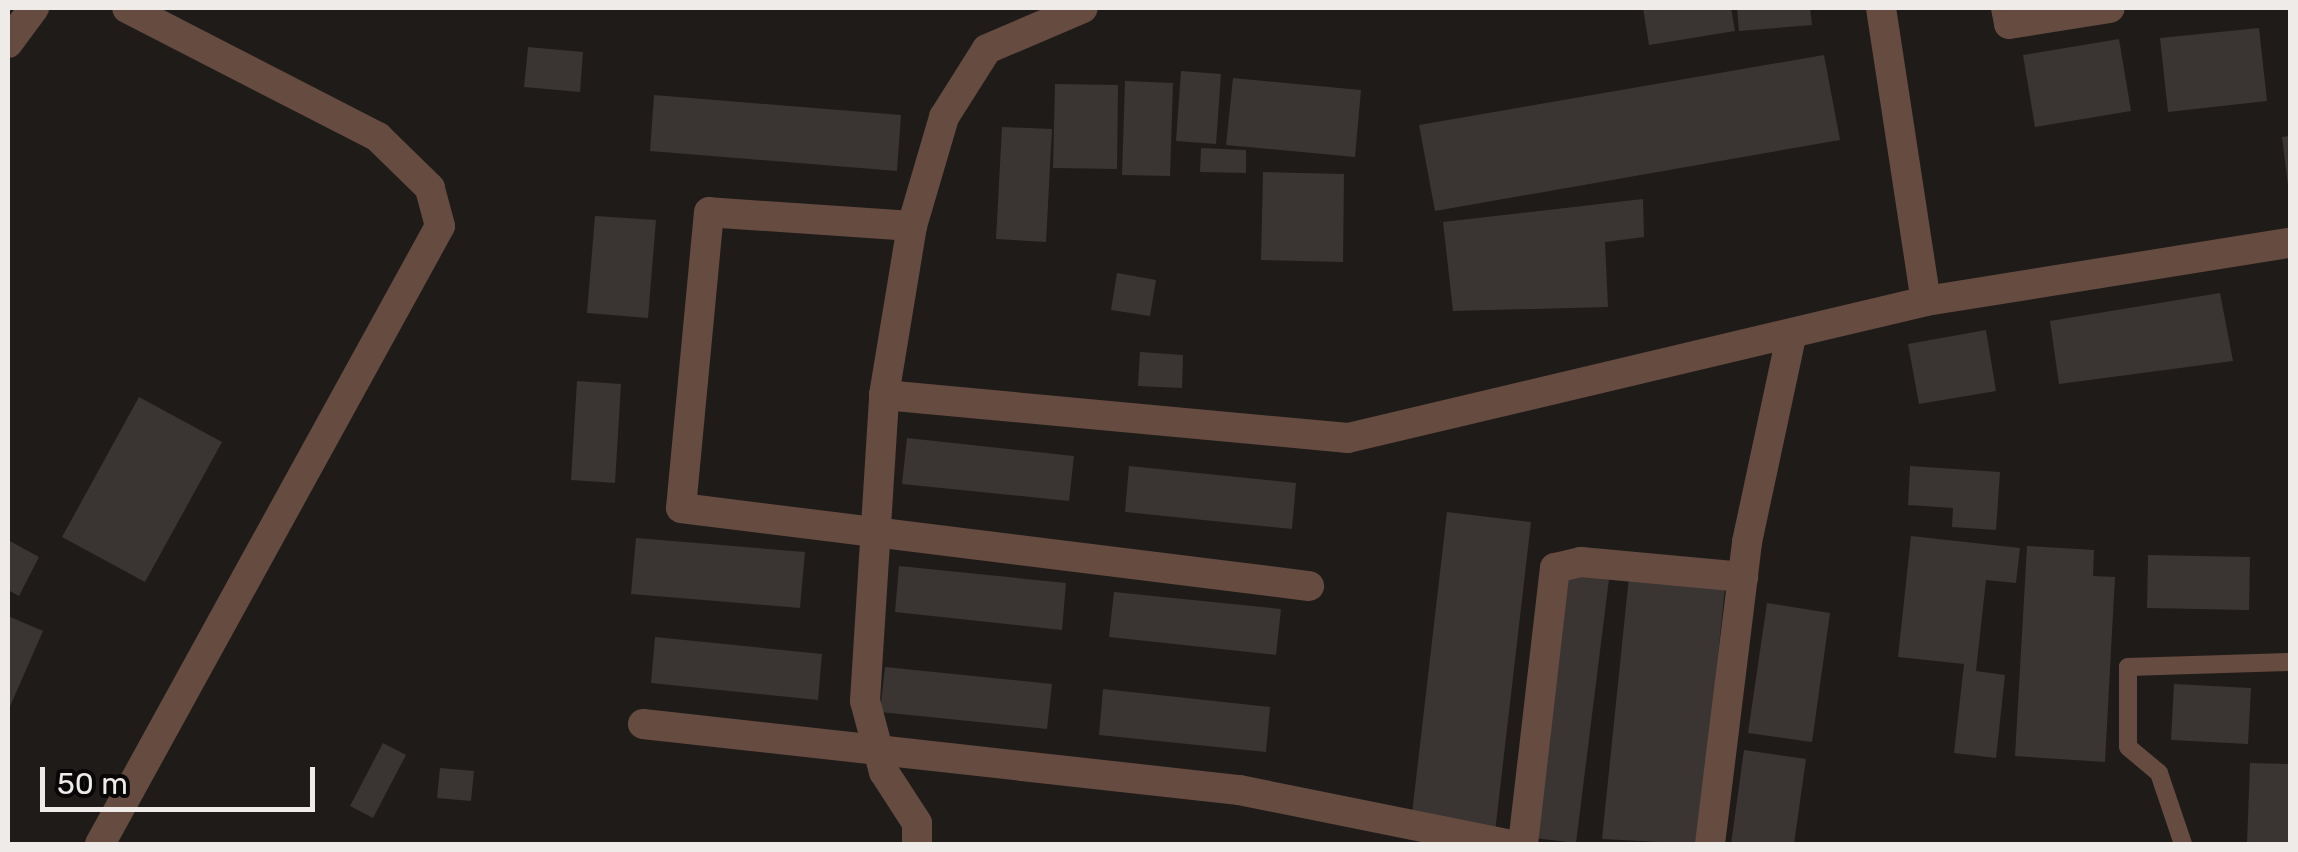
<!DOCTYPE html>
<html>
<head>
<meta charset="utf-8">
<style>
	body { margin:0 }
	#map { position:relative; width:2298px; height:852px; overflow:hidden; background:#1f1b19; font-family:Rubik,sans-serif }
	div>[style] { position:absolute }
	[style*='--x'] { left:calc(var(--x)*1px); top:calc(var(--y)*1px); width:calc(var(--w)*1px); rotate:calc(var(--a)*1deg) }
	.building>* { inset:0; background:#3a3533 }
	.service>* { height:18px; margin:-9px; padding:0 9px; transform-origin:9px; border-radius:9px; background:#664b40 }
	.minor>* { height:30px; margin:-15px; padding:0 15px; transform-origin:15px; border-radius:15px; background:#664b40 }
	span { translate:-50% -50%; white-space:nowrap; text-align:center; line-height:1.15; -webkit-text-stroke:8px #080606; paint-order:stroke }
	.frame { position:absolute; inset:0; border:10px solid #eeebe9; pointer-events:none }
	.scale { position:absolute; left:40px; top:767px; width:275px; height:45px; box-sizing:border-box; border:5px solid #eeebe9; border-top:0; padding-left:12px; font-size:30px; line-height:35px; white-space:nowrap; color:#eeebe9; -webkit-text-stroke:8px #080606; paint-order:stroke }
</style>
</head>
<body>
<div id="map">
	<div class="building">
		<i style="clip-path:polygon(1643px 8px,1731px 8px,1735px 31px,1649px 45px)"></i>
		<i style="clip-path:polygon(1737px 8px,1810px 8px,1812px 25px,1739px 31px)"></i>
		<i style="clip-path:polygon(2259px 28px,2267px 101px,2168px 112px,2160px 38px)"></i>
		<i style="clip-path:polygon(2119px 39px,2131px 111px,2035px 127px,2023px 55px)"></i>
		<i style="clip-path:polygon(528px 47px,583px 52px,580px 92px,524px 87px)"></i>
		<i style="clip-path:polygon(1824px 55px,1840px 140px,1435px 211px,1419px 125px)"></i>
		<i style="clip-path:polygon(1181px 71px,1221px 74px,1216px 144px,1176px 141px)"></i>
		<i style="clip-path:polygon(1233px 78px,1361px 90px,1355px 157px,1226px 145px)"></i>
		<i style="clip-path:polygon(1125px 81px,1173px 83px,1170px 176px,1122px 175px)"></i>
		<i style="clip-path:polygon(1055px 84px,1118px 85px,1117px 169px,1053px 168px)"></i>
		<i style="clip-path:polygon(654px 95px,901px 115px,897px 171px,650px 151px)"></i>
		<i style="clip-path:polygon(1002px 127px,1052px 129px,1046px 242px,996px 239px)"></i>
		<i style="clip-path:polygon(2290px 136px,2290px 186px,2288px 186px,2282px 137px)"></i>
		<i style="clip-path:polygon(1201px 148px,1246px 150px,1246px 173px,1200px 172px)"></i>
		<i style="clip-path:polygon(1263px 172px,1344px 174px,1343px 262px,1261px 260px)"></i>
		<i style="clip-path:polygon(1643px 199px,1644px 237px,1605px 242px,1608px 307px,1453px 311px,1443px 222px)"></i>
		<i style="clip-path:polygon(595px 216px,656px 220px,648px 318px,587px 313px)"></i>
		<i style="clip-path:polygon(1117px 273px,1156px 280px,1150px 316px,1111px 310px)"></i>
		<i style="clip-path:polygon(2220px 293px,2233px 361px,2059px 384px,2050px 321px)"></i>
		<i style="clip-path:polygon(1986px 330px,1996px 391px,1919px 404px,1908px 344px)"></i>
		<i style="clip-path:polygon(1140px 352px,1183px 355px,1182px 388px,1138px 386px)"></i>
		<i style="clip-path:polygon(577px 381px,621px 384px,615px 483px,571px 480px)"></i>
		<i style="clip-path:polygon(139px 397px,222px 442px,145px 582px,62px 537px)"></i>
		<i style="clip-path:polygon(907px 438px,1074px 456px,1069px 501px,902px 484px)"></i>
		<i style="clip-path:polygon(1129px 466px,1296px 483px,1292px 529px,1125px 512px)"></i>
		<i style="clip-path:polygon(1910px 466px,2000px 472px,1996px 530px,1952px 527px,1953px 508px,1908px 505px)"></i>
		<i style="clip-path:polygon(1447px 512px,1531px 522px,1494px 841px,1410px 831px)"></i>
		<i style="clip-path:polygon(1911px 536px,2020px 548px,2016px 583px,1986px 580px,1976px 671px,2005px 675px,1996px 758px,1954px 753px,1964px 664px,1898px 657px)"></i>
		<i style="clip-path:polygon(636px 538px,805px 552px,800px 608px,631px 594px)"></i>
		<i style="clip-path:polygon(8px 540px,39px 557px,19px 596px,8px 590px)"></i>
		<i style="clip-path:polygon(2027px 546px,2094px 550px,2093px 576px,2115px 577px,2105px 762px,2015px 756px)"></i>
		<i style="clip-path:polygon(2148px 555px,2250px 557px,2249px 610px,2147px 608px)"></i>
		<i style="clip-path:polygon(1631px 557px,1727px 567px,1699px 844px,1602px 839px)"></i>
		<i style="clip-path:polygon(1544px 562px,1610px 571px,1576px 843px,1510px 835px)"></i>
		<i style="clip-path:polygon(899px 566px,1066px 583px,1062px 630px,895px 612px)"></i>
		<i style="clip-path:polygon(1114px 592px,1281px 609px,1276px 655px,1109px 637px)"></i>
		<i style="clip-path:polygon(1767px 603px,1830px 613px,1812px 742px,1748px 733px)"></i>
		<i style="clip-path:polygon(8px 616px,43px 631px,8px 711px)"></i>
		<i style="clip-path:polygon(655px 637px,822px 654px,818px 700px,651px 683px)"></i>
		<i style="clip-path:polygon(885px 667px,1052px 684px,1047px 729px,880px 712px)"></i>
		<i style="clip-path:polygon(2174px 684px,2251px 688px,2248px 744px,2171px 740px)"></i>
		<i style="clip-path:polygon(1103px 689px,1270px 707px,1266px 752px,1099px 735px)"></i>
		<i style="clip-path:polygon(383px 743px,406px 755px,373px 818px,350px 806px)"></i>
		<i style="clip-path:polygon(1744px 750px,1806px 759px,1794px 844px,1731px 844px)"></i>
		<i style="clip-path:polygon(2250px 763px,2290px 764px,2290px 844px,2247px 844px)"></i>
		<i style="clip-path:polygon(440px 768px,474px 771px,471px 801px,437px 798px)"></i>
	</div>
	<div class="service">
		<i style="--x:2183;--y:844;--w:75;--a:-108.7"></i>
		<i style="--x:2159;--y:773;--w:40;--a:-140"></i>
		<i style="--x:2128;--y:747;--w:80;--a:-90"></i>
		<i style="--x:2128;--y:667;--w:162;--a:-1.8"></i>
	</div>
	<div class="minor">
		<i style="--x:1881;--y:8;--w:296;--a:81.3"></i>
		<i style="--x:2006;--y:8;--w:16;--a:79"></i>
		<i style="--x:2009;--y:24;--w:102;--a:-9"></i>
		<i style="--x:8;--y:43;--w:44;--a:-53.4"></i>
		<i style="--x:912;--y:226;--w:203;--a:-176.1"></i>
		<i style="--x:709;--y:212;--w:297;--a:95.4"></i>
		<i style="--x:681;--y:508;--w:633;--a:7.08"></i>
		<i style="--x:884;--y:395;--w:466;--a:5.3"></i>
		<i style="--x:1348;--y:438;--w:594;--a:-13.33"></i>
		<i style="--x:1926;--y:301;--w:369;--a:-9.1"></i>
		<i style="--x:643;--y:724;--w:600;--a:6.32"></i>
		<i style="--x:1239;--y:790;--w:273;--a:11.4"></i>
		<i style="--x:100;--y:844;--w:705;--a:-61.18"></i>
		<i style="--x:440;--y:226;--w:39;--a:-105"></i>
		<i style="--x:430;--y:188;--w:73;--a:-135.6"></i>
		<i style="--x:378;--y:137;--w:282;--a:-152.8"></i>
		<i style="--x:917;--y:844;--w:21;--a:-90"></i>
		<i style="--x:917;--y:823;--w:61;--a:-122.9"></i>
		<i style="--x:884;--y:772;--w:73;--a:-105"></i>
		<i style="--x:865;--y:701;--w:307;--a:-86.4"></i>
		<i style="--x:884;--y:395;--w:171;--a:-80.6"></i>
		<i style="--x:912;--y:226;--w:114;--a:-73.6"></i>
		<i style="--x:944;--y:117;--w:80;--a:-57.7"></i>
		<i style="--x:987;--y:49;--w:104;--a:-23.1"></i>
		<i style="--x:1523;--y:844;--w:278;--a:-83.4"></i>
		<i style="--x:1555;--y:568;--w:27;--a:-13"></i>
		<i style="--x:1581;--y:562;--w:163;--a:5.3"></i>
		<i style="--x:1710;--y:844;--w:304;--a:-83"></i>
		<i style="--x:1747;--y:542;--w:211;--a:-77.9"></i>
	</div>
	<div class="frame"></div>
	<div class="scale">50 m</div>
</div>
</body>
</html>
